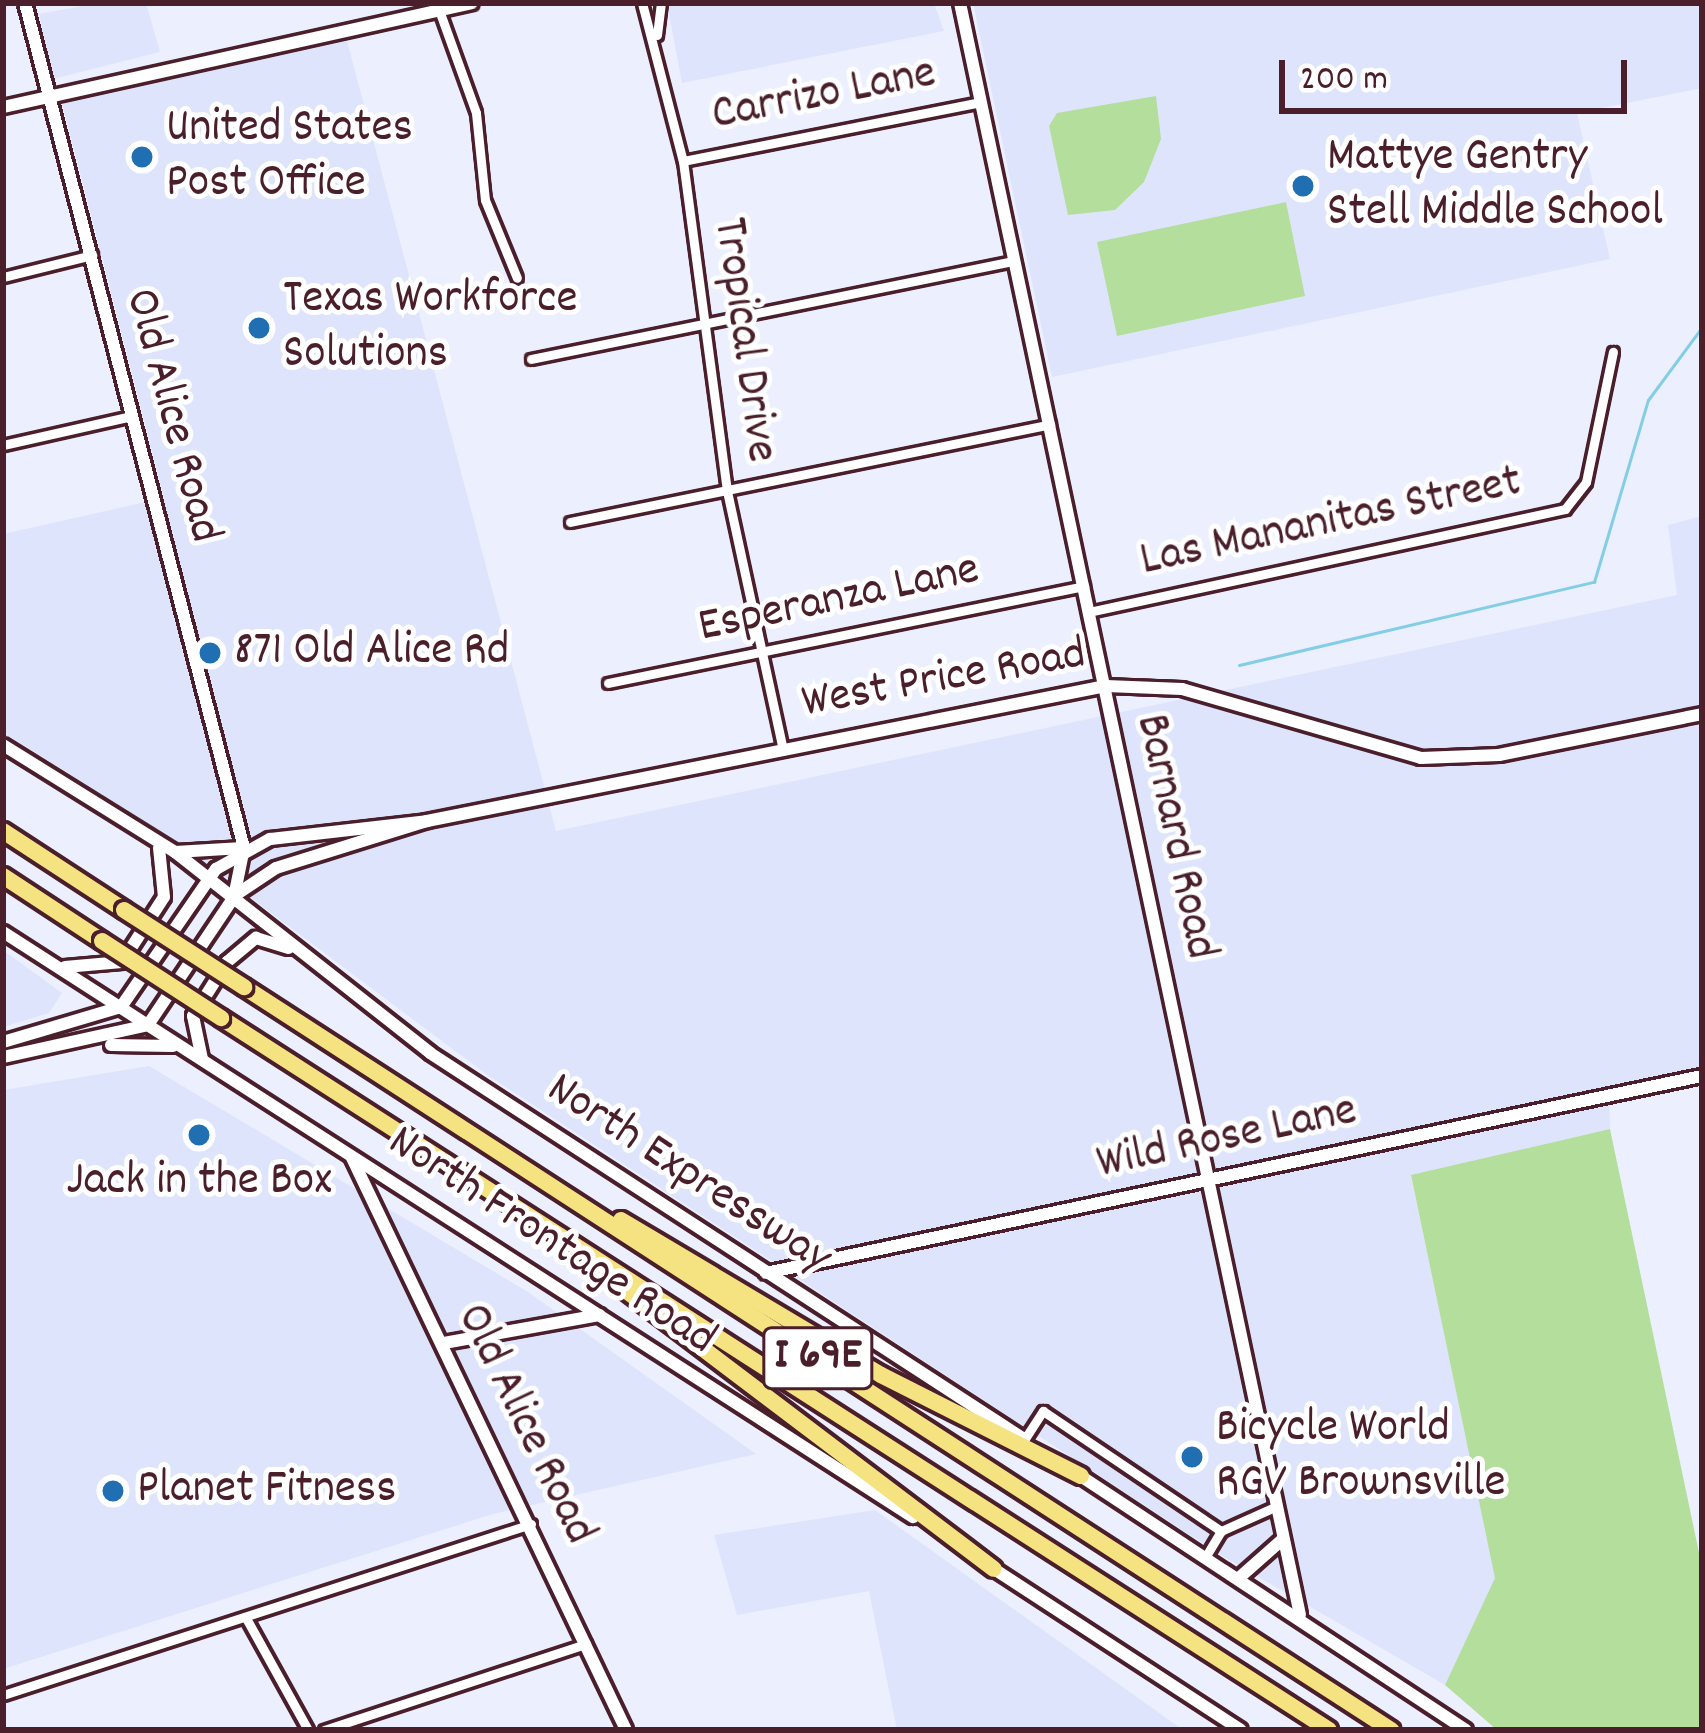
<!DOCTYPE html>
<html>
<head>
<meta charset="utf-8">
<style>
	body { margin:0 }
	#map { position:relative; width:1705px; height:1733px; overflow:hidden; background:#eceffe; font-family:Dekko,sans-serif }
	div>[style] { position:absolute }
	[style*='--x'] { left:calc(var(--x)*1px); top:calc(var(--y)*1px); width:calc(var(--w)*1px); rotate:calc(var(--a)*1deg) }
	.built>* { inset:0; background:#dfe4fd }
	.green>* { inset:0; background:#b4de9b }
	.stream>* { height:3px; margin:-1.5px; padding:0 1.5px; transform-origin:1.5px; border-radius:1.5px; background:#84cee5 }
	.roads { filter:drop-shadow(3px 0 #4a1f2b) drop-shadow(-3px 0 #4a1f2b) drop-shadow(0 3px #4a1f2b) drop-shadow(0 -3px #4a1f2b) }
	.street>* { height:9px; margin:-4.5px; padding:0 4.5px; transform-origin:4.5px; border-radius:4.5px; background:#fff }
	.secondary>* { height:12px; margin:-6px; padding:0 6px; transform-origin:6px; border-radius:6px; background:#fff }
	.highway>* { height:16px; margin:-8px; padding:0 8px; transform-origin:8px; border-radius:8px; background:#f5e382 }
	.bridges { filter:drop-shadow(3px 0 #4a1f2b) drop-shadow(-3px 0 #4a1f2b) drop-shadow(0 3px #4a1f2b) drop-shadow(0 -3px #4a1f2b) }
	.highway-bridge>* { height:16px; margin:-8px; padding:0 8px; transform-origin:8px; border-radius:8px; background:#f5e382 }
	.dots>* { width:33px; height:33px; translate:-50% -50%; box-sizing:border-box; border:6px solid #fff; border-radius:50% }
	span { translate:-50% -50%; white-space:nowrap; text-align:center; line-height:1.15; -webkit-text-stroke:10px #fff; paint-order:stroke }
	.shield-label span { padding:3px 9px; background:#fff; border:3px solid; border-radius:9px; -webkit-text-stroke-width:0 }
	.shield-label { font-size:45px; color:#4a1f2b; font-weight:700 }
	.street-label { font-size:48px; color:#4a1f2b }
	.poi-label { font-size:48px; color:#4a1f2b }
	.left { translate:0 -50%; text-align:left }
	.frame { position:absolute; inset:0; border:6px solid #4a1f2b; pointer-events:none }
	.scale { position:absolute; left:1279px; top:60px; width:348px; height:54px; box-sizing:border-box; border:6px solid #4a1f2b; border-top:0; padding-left:15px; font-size:36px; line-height:42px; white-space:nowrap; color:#4a1f2b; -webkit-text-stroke:9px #fff; paint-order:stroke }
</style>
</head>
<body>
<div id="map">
	<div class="built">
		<i style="clip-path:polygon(99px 3px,146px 3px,160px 52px,53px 79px,39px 14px)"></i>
		<i style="clip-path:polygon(667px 3px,934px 3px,944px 31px,682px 83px)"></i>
		<i style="clip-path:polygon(973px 3px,1702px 3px,1702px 88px,1577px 113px,1610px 259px,1052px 377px)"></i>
		<i style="clip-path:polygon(347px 41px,556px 831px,1677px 595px,1668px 525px,1702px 516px,1702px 1069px,1609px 1089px,1610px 1129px,1411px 1176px,1496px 1578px,1445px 1685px,1219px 1554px,486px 1074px,172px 839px,3px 732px,3px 534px,164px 498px,62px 103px)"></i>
		<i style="clip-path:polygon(3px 950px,62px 993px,49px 1013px,3px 1027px)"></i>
		<i style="clip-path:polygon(149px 1066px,528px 1292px,756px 1454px,493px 1514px,3px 1669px,3px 1090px)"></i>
		<i style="clip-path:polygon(875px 1510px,1183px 1730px,897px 1730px,869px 1591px,737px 1615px,714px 1535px)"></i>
	</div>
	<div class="green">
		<i style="clip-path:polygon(1156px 96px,1161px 139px,1144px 182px,1115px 210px,1068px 215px,1049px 126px,1057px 113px)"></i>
		<i style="clip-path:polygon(1286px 202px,1305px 296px,1117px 336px,1097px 242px)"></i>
		<i style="clip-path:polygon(1610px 1129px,1702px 1567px,1702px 1730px,1497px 1730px,1445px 1685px,1495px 1578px,1411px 1175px)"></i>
	</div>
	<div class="stream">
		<i style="--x:1239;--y:665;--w:365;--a:-13.2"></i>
		<i style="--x:1594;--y:582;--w:190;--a:-73.5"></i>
		<i style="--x:1648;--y:400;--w:91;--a:-53.5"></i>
	</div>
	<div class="roads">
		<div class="street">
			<i style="--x:642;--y:3;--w:163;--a:75.5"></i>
			<i style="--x:683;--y:161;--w:333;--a:82.4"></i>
			<i style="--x:727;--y:491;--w:260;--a:77.8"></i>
			<i style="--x:439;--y:10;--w:109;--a:70.2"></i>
			<i style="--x:476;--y:113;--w:87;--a:84.1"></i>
			<i style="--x:485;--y:200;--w:84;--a:67.7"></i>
			<i style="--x:657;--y:35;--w:32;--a:-83"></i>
			<i style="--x:683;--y:161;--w:303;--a:-11.2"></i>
			<i style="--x:3;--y:277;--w:92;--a:-13.9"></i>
			<i style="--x:531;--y:359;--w:493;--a:-11.5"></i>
			<i style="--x:3;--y:445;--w:132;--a:-12.7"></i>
			<i style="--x:570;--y:522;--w:490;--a:-11.5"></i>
			<i style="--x:1089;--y:612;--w:487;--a:-12.2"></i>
			<i style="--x:1565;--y:509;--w:34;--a:-52"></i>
			<i style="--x:1586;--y:482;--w:133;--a:-78.3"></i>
			<i style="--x:608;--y:683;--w:486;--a:-11.5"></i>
			<i style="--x:1024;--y:1440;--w:35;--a:-57"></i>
			<i style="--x:1043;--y:1411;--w:215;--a:34"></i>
			<i style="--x:1206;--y:1556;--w:29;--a:-59"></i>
			<i style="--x:1221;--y:1531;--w:61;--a:-24.1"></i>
			<i style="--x:246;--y:1618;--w:128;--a:61"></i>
			<i style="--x:3;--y:1695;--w:555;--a:-17.95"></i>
			<i style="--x:324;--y:1730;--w:276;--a:-18.2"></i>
		</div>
		<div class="secondary">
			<i style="--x:960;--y:3;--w:1647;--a:78.09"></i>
			<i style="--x:3;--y:107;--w:480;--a:-12.5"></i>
			<i style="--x:3;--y:745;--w:203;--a:31.9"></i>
			<i style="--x:175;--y:852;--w:325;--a:38.2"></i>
			<i style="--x:430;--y:1053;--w:708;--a:33.02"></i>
			<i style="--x:175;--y:852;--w:68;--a:-3.4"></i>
			<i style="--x:234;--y:896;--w:50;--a:-33.7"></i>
			<i style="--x:276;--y:868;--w:158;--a:-17.3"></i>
			<i style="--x:3;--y:932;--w:1082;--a:32.74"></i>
			<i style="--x:65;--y:967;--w:57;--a:-5"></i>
			<i style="--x:122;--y:962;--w:77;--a:-57.1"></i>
			<i style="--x:164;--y:897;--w:49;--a:-95.8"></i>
			<i style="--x:3;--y:1042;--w:123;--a:-16.5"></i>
			<i style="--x:121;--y:1007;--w:168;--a:-55.5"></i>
			<i style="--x:216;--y:869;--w:62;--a:-29.1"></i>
			<i style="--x:270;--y:839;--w:158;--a:-6.5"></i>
			<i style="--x:427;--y:821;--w:692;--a:-11.25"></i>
			<i style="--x:1106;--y:686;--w:76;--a:2.3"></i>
			<i style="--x:1182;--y:689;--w:249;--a:16.1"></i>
			<i style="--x:1421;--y:758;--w:78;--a:-2.2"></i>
			<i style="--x:1499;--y:755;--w:207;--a:-11.4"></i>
			<i style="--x:111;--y:1045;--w:62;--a:0.9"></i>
			<i style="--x:3;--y:1057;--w:148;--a:-12.4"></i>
			<i style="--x:148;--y:1025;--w:154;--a:-56.1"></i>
			<i style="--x:234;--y:897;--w:50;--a:-78.5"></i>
			<i style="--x:244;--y:848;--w:873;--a:-104.53"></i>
			<i style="--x:202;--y:1059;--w:44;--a:-101.8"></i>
			<i style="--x:193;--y:1016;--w:64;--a:-57.8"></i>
			<i style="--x:227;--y:962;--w:38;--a:-40"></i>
			<i style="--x:256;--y:938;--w:34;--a:17"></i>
			<i style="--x:352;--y:1158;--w:634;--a:64.4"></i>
			<i style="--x:766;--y:1273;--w:957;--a:-11.89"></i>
			<i style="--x:444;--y:1343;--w:158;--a:-10.2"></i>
			<i style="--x:1076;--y:1473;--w:467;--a:33.4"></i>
			<i style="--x:991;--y:1567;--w:298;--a:33.1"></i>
			<i style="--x:1240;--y:1577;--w:57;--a:-41.5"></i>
		</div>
		<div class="highway">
			<i style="--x:3;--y:831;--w:145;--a:33.1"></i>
			<i style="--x:3;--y:876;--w:118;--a:33.3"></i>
			<i style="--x:244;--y:987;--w:1367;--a:32.93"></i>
			<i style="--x:221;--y:1018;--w:1317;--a:32.72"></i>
			<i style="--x:621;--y:1220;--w:303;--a:30.8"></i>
			<i style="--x:881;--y:1375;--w:224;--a:26.8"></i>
			<i style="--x:591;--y:1264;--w:505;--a:37.12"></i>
		</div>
	</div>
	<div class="bridges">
		<div class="highway-bridge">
			<i style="--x:124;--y:910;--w:143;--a:32.7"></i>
			<i style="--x:102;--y:941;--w:142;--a:32.9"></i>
		</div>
	</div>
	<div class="dots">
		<i style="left:142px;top:157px;background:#1f6fb2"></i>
		<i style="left:1303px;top:186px;background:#1f6fb2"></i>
		<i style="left:259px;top:328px;background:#1f6fb2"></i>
		<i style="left:210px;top:653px;background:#1f6fb2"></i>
		<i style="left:199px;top:1135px;background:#1f6fb2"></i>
		<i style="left:1192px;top:1457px;background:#1f6fb2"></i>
		<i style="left:113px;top:1491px;background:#1f6fb2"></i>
	</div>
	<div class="shield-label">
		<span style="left:818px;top:1358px">I 69E</span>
	</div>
	<div class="street-label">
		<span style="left:824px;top:96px;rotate:-11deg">Carrizo Lane</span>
		<span style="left:743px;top:340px;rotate:82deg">Tropical Drive</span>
		<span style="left:171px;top:416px;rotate:75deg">Old Alice Road</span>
		<span style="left:1331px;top:523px;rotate:-12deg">Las Mananitas Street</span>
		<span style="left:839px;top:600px;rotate:-12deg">Esperanza Lane</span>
		<span style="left:944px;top:680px;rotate:-10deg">West Price Road</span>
		<span style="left:1174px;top:837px;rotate:78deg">Barnard Road</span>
		<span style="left:1227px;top:1139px;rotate:-12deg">Wild Rose Lane</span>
		<span style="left:688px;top:1175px;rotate:33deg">North Expressway</span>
		<span style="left:551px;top:1242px;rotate:33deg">North Frontage Road</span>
		<span style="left:524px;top:1425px;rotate:64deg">Old Alice Road</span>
	</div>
	<div class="poi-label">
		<span class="left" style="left:166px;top:157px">United States<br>Post Office</span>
		<span class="left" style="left:1327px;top:186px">Mattye Gentry<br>Stell Middle School</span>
		<span class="left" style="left:283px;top:328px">Texas Workforce<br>Solutions</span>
		<span class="left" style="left:234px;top:653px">871 Old Alice Rd</span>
		<span style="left:199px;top:1183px">Jack in the Box</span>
		<span class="left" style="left:1216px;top:1457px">Bicycle World<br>RGV Brownsville</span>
		<span class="left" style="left:137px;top:1491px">Planet Fitness</span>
	</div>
	<div class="frame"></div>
	<div class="scale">200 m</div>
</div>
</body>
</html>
